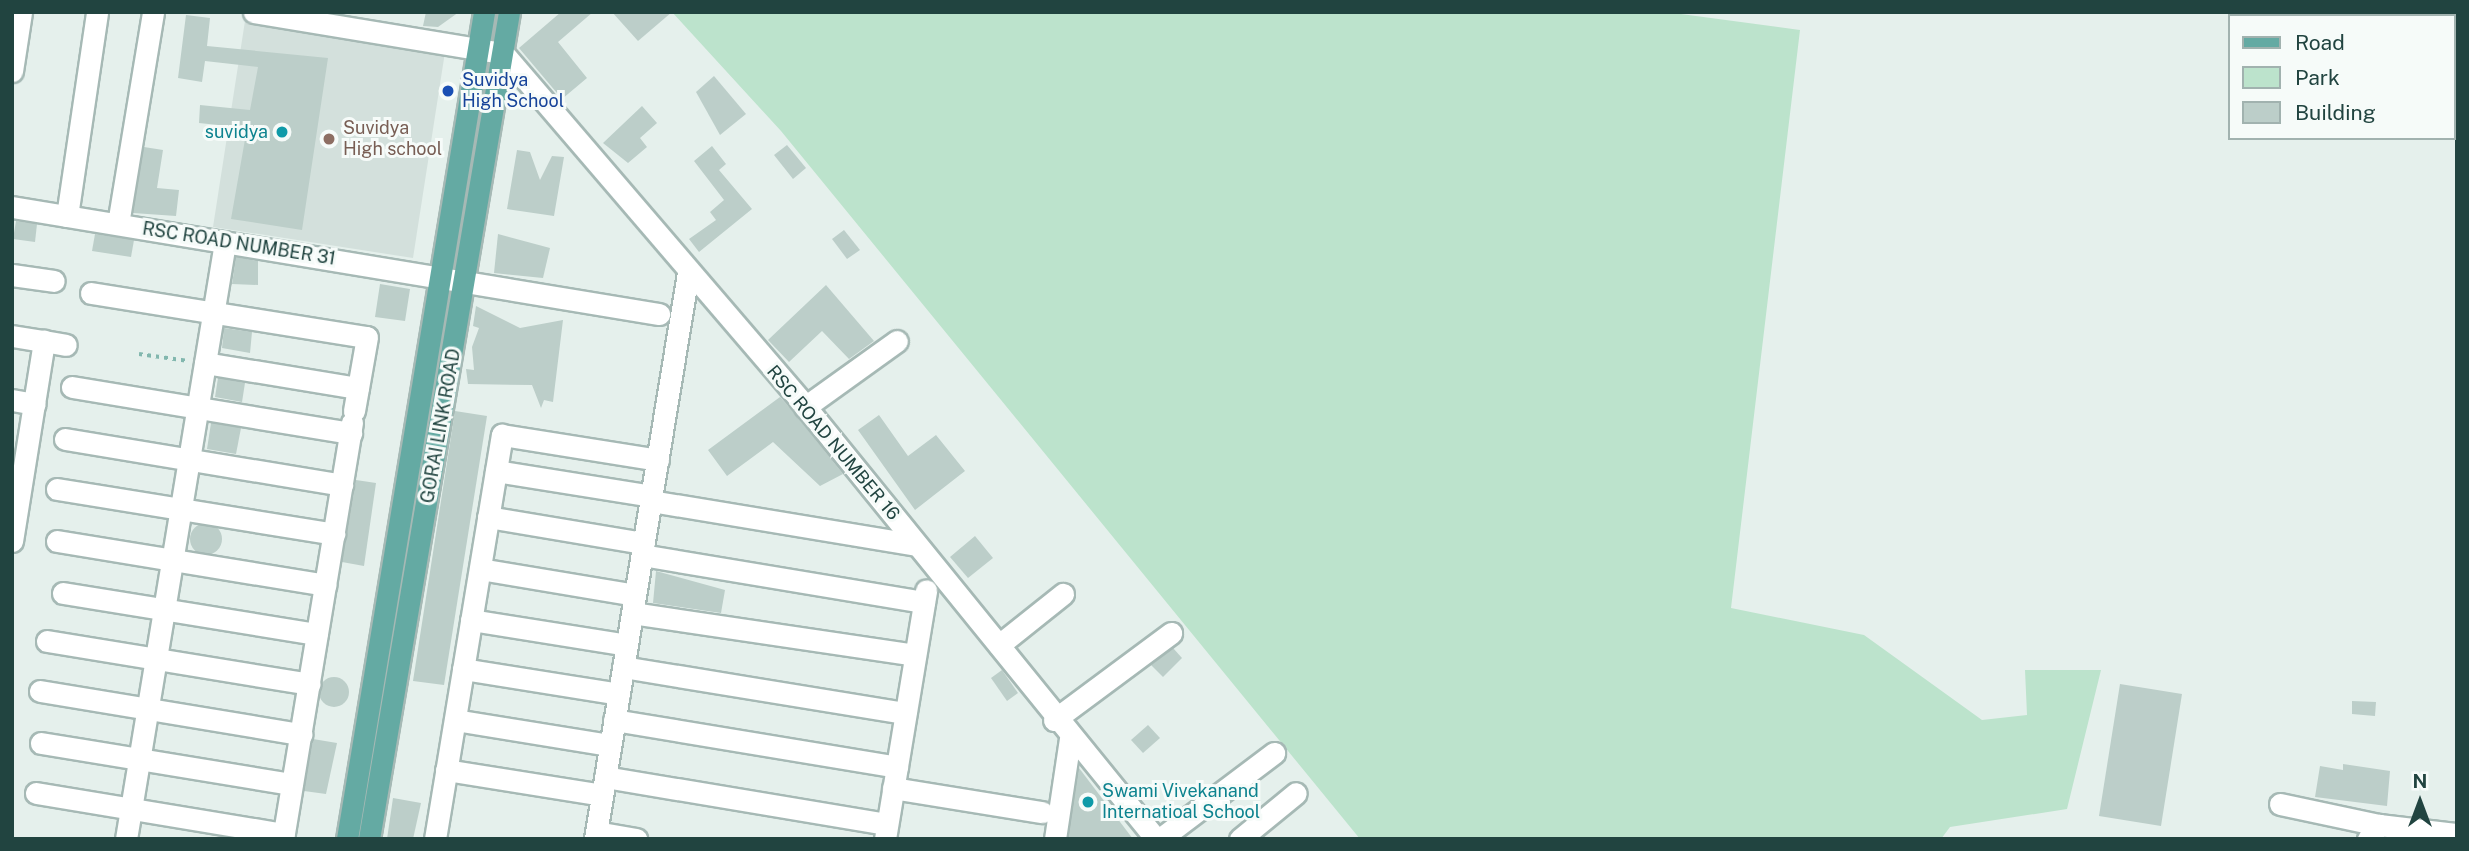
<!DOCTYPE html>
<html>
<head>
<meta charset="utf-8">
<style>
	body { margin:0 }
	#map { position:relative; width:2469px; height:851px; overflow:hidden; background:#e5f0ec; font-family:"Public Sans",sans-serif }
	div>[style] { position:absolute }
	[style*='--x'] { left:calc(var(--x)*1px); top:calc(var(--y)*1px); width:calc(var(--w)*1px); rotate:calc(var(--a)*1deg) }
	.built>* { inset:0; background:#d3e0dc }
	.green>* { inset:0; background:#bce3cc }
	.building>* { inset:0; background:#bccec9 }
	.round { border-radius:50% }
	.path>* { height:3.5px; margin-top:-1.75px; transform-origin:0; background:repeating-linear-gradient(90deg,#82b7ae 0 3.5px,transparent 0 8.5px) }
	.roads { filter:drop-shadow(2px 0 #a6b9b5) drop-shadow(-2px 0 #a6b9b5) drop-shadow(0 2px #a6b9b5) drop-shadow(0 -2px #a6b9b5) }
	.minor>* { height:21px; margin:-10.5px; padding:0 10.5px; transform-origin:10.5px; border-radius:10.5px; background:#fff }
	.major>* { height:21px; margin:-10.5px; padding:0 10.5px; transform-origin:10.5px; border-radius:10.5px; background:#64aaa3 }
	.dots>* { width:19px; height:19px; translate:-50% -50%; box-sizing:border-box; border:4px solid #f6fbf9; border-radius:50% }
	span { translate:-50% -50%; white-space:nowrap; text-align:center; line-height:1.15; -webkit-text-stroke:6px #f6fbf9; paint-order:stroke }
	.transit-label { font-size:18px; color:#164399 }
	.left { translate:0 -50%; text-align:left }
	.education-label { font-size:18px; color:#785e54 }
	.culture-label { font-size:18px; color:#0d838f }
	.right { translate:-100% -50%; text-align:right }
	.street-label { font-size:18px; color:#214440 }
	.frame { position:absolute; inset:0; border:14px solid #214440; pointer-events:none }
	.legend { position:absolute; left:2228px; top:14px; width:228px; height:126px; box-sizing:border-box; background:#f6fbf9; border:2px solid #a1b2af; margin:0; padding:9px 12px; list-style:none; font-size:21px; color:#214440 }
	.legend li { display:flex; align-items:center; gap:14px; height:35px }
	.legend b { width:35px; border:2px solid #a1b2af }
	.north { position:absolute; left:2385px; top:767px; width:70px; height:70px; -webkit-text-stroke:5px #f6fbf9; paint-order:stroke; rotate:0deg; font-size:19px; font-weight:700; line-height:28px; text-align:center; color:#214440 }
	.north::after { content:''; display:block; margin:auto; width:24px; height:32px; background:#214440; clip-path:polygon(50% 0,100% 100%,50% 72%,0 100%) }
</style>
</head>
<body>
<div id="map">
	<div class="built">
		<i style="clip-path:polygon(245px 21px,445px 52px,413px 258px,213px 227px)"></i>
	</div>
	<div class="green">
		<i style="clip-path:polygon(672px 12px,1666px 12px,1800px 30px,1731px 608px,1864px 635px,1982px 720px,2027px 715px,2025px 670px,2101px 670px,2067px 809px,1950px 827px,1941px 839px,1360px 839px,781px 131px)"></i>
	</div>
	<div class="building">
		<i style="clip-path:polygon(426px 12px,459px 12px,438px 27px,423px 26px)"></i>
		<i style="clip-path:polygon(561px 12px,593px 12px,558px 42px,587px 78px,562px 99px,519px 48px)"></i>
		<i style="clip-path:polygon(612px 12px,672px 12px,638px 41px)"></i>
		<i style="clip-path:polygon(186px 15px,210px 18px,207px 46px,328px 58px,302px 230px,231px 219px,247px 128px,199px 123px,200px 105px,250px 110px,258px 67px,205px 61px,202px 82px,178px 78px)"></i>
		<i style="clip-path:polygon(714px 76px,746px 114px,720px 135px,696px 92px)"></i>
		<i style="clip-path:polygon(642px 106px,657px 123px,640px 138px,647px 147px,628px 163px,603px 143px)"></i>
		<i style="clip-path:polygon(787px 145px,806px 168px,793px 179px,774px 155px)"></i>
		<i style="clip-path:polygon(712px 146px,726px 164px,719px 170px,752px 209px,699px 252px,689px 239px,716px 220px,710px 212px,724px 200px,694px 161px)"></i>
		<i style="clip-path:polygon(144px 147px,163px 150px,157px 188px,179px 190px,176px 216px,133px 213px)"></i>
		<i style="clip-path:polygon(517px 150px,530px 152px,540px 180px,552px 156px,564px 157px,554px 216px,507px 209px)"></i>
		<i style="clip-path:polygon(16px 221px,37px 224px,35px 242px,13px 239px)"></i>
		<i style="clip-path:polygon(844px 230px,860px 250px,847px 259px,832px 239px)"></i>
		<i style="clip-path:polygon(95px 234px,134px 240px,131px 257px,92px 251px)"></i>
		<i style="clip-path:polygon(498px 234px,550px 248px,543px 278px,494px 273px)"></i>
		<i style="clip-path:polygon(236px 257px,258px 261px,258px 285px,232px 284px)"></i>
		<i style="clip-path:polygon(380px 284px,410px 289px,405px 321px,375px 317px)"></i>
		<i style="clip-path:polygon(826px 285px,874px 341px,849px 359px,822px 331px,789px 362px,768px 340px)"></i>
		<i style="clip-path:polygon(476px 306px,520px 328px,563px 320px,553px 402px,544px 400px,541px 408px,532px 385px,468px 384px,466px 369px,474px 370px,472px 347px,479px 328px,473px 326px)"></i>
		<i style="clip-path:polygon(224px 328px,252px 332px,250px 353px,222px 348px)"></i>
		<i style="clip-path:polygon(218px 378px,245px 383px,242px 402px,215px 397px)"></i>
		<i style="clip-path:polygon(780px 397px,790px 408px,843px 474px,820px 486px,773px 442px,727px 476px,708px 450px)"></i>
		<i style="clip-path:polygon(455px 411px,487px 416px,444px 685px,413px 681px)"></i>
		<i style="clip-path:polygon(879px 415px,908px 456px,936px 435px,965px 471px,915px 510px,858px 430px)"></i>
		<i style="clip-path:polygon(211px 423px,241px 428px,236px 454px,207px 449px)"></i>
		<i style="clip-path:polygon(356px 480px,376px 483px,364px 566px,342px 562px)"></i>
		<i class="round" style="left:190px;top:523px;width:32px;height:32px"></i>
		<i style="clip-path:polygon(975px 536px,993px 558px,968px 578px,950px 557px)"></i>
		<i style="clip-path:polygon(656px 571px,725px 590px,721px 613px,653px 603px)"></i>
		<i style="clip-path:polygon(1173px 648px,1182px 658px,1163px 677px,1151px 665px)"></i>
		<i style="clip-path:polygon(1002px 670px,1018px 693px,1007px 701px,991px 678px)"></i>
		<i class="round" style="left:319px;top:677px;width:30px;height:30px"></i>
		<i style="clip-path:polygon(2120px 684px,2182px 694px,2161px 826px,2099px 816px)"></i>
		<i style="clip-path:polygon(2352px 701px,2376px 702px,2375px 716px,2352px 714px)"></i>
		<i style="clip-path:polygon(1148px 725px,1160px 738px,1143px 753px,1131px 740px)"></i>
		<i style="clip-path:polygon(313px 739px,337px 743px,326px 794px,304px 791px)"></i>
		<i style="clip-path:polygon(2343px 764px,2390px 771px,2387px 806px,2315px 797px,2320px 766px,2343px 770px)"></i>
		<i style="clip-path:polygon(1079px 768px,1133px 839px,1068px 839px)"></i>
		<i style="clip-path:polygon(393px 798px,421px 803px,413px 839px,387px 839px)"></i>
	</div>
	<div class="path">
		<i style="--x:139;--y:354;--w:50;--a:8"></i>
	</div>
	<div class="roads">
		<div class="minor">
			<i style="--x:254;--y:12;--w:252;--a:9.4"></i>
			<i style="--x:503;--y:53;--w:457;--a:49.4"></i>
			<i style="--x:800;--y:400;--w:565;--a:50.96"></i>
			<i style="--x:12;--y:71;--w:60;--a:-81.3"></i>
			<i style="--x:12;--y:207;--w:656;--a:9.39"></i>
			<i style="--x:67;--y:216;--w:206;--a:-81.6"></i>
			<i style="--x:118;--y:224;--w:215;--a:-80.6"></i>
			<i style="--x:12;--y:275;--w:42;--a:8.1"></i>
			<i style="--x:91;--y:293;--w:279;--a:9.1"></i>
			<i style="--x:367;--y:337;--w:75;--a:100"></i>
			<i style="--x:12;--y:336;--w:32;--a:9"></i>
			<i style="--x:205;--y:363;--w:155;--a:9.3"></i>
			<i style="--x:72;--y:387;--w:283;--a:9.4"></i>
			<i style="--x:12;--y:400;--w:23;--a:10"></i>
			<i style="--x:805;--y:407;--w:113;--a:-35.7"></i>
			<i style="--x:65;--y:439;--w:281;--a:9.4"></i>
			<i style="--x:496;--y:471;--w:158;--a:9.1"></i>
			<i style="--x:57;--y:489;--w:281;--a:9.2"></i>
			<i style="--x:651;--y:501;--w:269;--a:9.4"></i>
			<i style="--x:488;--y:517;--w:158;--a:9.5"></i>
			<i style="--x:12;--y:541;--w:203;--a:-80.9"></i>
			<i style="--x:44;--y:341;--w:22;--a:10"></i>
			<i style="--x:57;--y:541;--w:272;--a:9.3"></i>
			<i style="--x:642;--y:555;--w:286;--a:9.5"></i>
			<i style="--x:480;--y:569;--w:157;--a:9.5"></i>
			<i style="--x:63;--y:593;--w:257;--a:9.2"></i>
			<i style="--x:632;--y:613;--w:286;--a:8.4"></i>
			<i style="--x:471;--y:620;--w:158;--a:9.1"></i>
			<i style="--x:47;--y:641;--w:266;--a:9.3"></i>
			<i style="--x:999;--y:645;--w:82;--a:-38.6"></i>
			<i style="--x:623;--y:667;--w:286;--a:9.3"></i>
			<i style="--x:463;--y:669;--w:158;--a:9.1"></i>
			<i style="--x:40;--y:691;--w:265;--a:9.4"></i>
			<i style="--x:455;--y:720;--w:157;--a:9.2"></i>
			<i style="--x:614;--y:720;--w:287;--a:9.4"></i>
			<i style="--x:1054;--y:720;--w:146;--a:-36.6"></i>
			<i style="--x:41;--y:743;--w:254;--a:9.3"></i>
			<i style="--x:446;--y:770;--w:158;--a:9.1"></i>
			<i style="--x:605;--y:777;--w:286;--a:9.5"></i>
			<i style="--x:893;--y:788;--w:151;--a:9.2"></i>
			<i style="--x:36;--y:793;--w:251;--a:9.4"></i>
			<i style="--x:2280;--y:804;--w:101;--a:12"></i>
			<i style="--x:596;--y:832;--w:41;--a:9.9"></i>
			<i style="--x:126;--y:839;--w:605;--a:-80.58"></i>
			<i style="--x:283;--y:839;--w:422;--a:-80.6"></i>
			<i style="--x:435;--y:839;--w:410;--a:-80.6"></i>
			<i style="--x:502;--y:435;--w:158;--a:9.1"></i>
			<i style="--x:595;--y:839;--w:574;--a:-80.67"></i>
			<i style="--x:885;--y:839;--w:252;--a:-80.6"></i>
			<i style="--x:1055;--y:839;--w:101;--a:-81.5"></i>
			<i style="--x:1160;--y:839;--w:143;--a:-37"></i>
			<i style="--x:1240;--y:839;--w:72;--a:-39.4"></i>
			<i style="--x:2368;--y:839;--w:18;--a:-52"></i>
			<i style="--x:2379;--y:825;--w:79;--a:6.6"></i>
		</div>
		<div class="major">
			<i style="--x:347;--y:839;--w:838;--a:-80.59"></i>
			<i style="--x:369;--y:839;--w:839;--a:-80.39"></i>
		</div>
	</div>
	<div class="dots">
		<i style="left:448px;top:91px;background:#1a4fb4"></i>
		<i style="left:282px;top:132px;background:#0f9aa8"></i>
		<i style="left:329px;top:139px;background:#8d6e63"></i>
		<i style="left:1088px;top:802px;background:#0f9aa8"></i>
	</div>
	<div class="transit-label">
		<span class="left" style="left:462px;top:91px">Suvidya<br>High School</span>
	</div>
	<div class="education-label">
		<span class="left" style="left:343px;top:139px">Suvidya<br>High school</span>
	</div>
	<div class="culture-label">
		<span class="right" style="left:268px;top:132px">suvidya</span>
		<span class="left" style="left:1102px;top:802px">Swami Vivekanand<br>Internatioal School</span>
	</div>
	<div class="street-label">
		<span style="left:239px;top:244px;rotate:9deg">RSC ROAD NUMBER 31</span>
		<span style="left:441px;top:426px;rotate:-80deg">GORAI LINK ROAD</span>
		<span style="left:833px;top:443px;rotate:50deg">RSC ROAD NUMBER 16</span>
	</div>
	<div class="frame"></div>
	<ul class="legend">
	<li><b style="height:9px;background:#64aaa3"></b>Road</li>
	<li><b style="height:19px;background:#bce3cc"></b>Park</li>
	<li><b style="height:19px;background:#bccec9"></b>Building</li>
	</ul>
	<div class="north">N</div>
</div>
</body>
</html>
